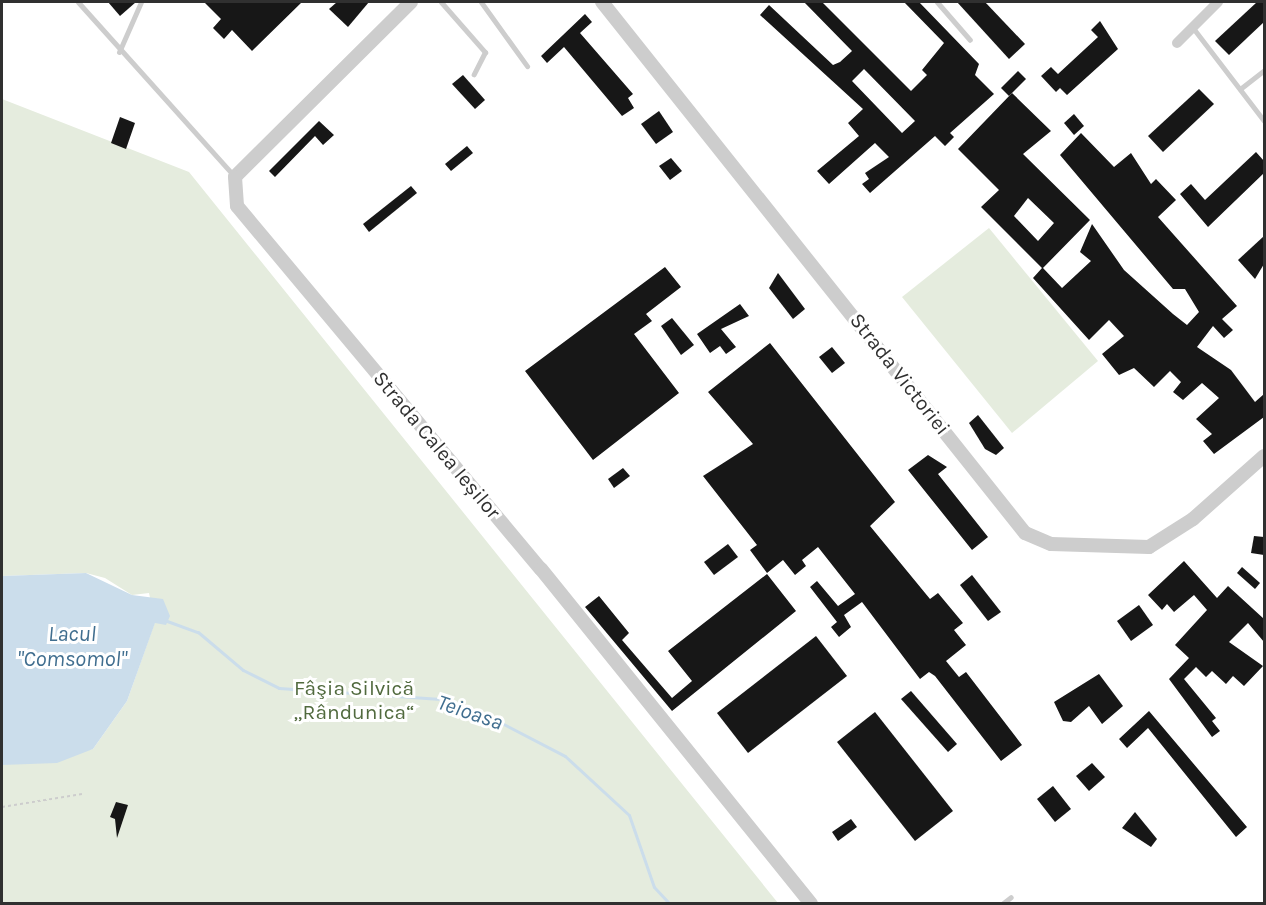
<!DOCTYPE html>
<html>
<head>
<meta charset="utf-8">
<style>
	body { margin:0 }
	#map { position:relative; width:1266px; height:905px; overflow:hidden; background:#fff; font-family:Karla,sans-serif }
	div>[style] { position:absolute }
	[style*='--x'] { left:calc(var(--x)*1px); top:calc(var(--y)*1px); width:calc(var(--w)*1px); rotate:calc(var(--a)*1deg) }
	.green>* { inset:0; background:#e5ecde }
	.water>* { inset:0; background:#cbddeb }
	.stream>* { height:3px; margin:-1.5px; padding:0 1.5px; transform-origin:1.5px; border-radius:1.5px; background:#cbddeb }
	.building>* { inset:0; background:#171717 }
	.path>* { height:2px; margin-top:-1px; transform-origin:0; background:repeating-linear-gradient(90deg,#cdcdcd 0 3px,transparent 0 6px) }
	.service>* { height:5px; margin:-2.5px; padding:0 2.5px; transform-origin:2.5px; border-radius:2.5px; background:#cdcdcd }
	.minor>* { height:10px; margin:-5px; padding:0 5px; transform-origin:5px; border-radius:5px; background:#cdcdcd }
	.tertiary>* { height:14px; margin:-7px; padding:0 7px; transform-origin:7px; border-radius:7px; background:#cdcdcd }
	span { translate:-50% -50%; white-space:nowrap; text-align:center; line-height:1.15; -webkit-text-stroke:6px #fff; paint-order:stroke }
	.street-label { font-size:21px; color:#303030 }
	.park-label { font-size:21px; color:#516a3e }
	.water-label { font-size:22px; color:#406e8f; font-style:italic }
	.frame { position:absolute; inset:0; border:3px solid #303030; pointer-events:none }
</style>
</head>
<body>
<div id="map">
	<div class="green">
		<i style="clip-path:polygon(2px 99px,189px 172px,778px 903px,2px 903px,2px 765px,93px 749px,127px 701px,155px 622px,149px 593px,132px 595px,105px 578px,86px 573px,2px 576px)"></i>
		<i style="clip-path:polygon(989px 228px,1098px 361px,1012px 433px,902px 297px)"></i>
	</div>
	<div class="water">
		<i style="clip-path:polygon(86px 573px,132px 595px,163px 599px,170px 616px,166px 625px,155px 623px,127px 701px,93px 749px,57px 763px,2px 765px,2px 576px)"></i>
	</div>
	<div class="stream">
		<i style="--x:167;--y:621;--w:33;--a:20"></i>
		<i style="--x:198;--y:632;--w:59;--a:40.2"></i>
		<i style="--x:243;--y:670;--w:40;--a:26.6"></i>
		<i style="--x:279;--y:688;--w:162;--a:3.9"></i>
		<i style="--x:441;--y:699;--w:54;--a:20.4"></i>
		<i style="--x:492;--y:718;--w:82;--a:27.5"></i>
		<i style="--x:565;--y:756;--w:87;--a:42.7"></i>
		<i style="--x:629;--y:815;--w:76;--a:70.9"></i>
		<i style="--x:654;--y:887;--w:23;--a:47"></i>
	</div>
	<div class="building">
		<i style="clip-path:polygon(108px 2px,136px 2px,120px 16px)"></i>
		<i style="clip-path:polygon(204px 2px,302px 2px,252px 51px,232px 30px,224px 39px,213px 28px,221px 19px)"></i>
		<i style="clip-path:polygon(337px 2px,369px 2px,348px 27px,329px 9px)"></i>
		<i style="clip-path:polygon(evenodd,804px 2px,822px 2px,911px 91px,927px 75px,922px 70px,944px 43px,904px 2px,919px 2px,979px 64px,975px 75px,994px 94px,950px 133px,954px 137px,945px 146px,935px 136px,870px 193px,862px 184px,869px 179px,865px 173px,889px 157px,875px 143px,829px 184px,817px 171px,859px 136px,848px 123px,863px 109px,760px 15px,769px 5px,833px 65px,840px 62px,852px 51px,804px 2px,864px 69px,915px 121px,902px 133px,852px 81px,864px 69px)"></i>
		<i style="clip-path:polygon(957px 2px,985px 2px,1025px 44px,1009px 59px)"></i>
		<i style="clip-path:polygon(1257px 2px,1264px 2px,1264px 22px,1229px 55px,1215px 41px)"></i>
		<i style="clip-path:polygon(585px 14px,592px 22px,580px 33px,633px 94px,628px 98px,634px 108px,622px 116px,564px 47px,547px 63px,541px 56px)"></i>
		<i style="clip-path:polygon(1100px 21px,1118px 49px,1067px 95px,1060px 88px,1056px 92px,1041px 76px,1051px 67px,1058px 74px,1098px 37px,1091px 30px)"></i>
		<i style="clip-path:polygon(1018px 71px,1026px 79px,1009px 96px,1001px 88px)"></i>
		<i style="clip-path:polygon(463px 75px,485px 100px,475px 109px,452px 84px)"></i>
		<i style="clip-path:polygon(1199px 89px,1214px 104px,1163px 152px,1148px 136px)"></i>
		<i style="clip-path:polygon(evenodd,1012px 93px,1051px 131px,1023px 154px,1090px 220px,1043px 268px,1062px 288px,1091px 261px,1080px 252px,1092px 224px,1124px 270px,1173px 314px,1187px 325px,1199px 312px,1185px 289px,1173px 289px,1060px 155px,1081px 133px,1114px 167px,1131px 153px,1151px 184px,1156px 179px,1176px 200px,1158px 217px,1237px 306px,1222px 319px,1233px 330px,1224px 338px,1213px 326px,1197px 347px,1231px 370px,1255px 402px,1264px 394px,1264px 417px,1214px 454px,1203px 441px,1212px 434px,1196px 419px,1219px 398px,1202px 383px,1183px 400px,1173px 392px,1181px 382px,1170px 371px,1154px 387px,1134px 368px,1119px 375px,1102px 354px,1124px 336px,1109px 320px,1089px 340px,1033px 278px,1042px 268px,981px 207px,999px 190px,958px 149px,1012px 93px,1028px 198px,1054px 223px,1038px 241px,1014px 216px,1028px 198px)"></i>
		<i style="clip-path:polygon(659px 111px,673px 132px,656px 144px,641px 124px)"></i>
		<i style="clip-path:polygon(1074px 114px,1084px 126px,1074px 135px,1064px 123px)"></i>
		<i style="clip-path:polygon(120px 117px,135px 123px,126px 149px,111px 143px)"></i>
		<i style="clip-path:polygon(319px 121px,334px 135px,323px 145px,315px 136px,275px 177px,269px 171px)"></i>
		<i style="clip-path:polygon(467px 146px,473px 153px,451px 171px,445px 164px)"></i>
		<i style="clip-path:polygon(1256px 152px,1264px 161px,1264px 173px,1208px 227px,1180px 194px,1191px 184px,1205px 200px)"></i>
		<i style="clip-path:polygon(671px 158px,682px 171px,670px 180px,659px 166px)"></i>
		<i style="clip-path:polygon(411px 186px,417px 193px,369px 232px,363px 224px)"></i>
		<i style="clip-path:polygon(1264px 236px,1264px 264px,1255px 279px,1238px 260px)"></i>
		<i style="clip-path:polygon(665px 267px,681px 287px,646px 314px,652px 321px,634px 334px,679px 393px,593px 460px,525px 371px)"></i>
		<i style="clip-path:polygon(778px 273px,805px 309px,793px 319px,769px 288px)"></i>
		<i style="clip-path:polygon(740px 304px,749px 316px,721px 329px,736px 347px,726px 354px,720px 346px,710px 353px,697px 334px)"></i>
		<i style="clip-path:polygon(672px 318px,694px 345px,681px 355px,661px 326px)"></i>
		<i style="clip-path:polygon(770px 343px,895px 502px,870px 526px,930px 599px,938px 593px,963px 623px,954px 630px,966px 645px,946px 661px,959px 677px,966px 672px,1022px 745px,1001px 761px,935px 676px,929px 672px,920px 679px,862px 602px,844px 615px,851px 627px,839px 637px,831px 627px,837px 622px,810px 587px,817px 581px,838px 606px,855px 594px,818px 547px,802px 560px,806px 566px,795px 575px,783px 560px,767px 573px,750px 550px,757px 545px,703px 476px,753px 444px,708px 392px)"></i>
		<i style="clip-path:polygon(832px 347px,845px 363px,832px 373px,819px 357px)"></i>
		<i style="clip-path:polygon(978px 415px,1004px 448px,996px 455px,985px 449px,969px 423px)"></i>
		<i style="clip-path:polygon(928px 455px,947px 467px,938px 474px,988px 537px,972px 550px,908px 470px)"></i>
		<i style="clip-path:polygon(623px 468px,630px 476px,614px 488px,608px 479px)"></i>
		<i style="clip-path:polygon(1254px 536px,1264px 537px,1264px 555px,1251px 553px)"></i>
		<i style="clip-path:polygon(728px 544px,738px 557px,714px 575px,704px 562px)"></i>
		<i style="clip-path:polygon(1184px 561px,1217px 598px,1228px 586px,1264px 619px,1264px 642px,1248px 623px,1229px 642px,1263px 666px,1244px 686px,1233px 676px,1226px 684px,1212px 671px,1206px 677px,1196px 667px,1184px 679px,1216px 718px,1212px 721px,1220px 731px,1212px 737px,1169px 679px,1189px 658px,1175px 645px,1207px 610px,1194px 595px,1174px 612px,1167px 604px,1162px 610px,1148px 595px)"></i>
		<i style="clip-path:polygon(1242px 567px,1260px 583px,1255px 589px,1237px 573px)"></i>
		<i style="clip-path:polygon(767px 574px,796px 611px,672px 711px,585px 607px,599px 596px,629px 633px,622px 640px,672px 698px,692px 681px,668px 651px)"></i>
		<i style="clip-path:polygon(972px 575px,1001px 612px,988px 621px,960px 585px)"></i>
		<i style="clip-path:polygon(1139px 605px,1153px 625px,1131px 641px,1117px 621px)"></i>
		<i style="clip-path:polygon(816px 636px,847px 676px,748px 753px,717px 713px)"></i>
		<i style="clip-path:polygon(1099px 674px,1123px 706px,1102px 724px,1089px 706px,1071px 722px,1063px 721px,1054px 702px)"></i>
		<i style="clip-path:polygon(911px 691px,957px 744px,948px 752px,901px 699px)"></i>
		<i style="clip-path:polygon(1149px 711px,1247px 827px,1236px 837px,1148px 728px,1127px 748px,1119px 739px)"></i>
		<i style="clip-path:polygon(875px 712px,953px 811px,915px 841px,837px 742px)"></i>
		<i style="clip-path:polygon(1092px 763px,1105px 777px,1089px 791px,1076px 776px)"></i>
		<i style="clip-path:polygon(1053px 786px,1071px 809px,1055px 822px,1037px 799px)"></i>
		<i style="clip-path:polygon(116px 802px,128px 805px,117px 838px,115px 819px,110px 817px)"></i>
		<i style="clip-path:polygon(1135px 812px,1157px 839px,1151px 847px,1122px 828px)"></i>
		<i style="clip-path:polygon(851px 819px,857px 827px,838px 841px,832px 832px)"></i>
	</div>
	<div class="path">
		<i style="--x:2;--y:807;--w:81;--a:-9.2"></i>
	</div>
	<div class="service">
		<i style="--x:78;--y:2;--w:235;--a:48.1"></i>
		<i style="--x:441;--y:2;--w:67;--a:48.7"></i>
		<i style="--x:485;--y:52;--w:25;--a:117"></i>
		<i style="--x:481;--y:2;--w:79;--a:54.3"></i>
		<i style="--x:937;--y:2;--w:50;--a:49"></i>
		<i style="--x:1193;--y:28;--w:117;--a:52.6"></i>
		<i style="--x:119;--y:52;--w:55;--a:-66.3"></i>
		<i style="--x:1240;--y:89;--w:31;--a:-38"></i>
		<i style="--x:1002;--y:904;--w:11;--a:-38"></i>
	</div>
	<div class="minor">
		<i style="--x:1177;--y:43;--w:58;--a:-45"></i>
	</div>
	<div class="tertiary">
		<i style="--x:411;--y:2;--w:248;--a:135.2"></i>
		<i style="--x:235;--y:177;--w:29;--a:86"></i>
		<i style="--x:237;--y:206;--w:473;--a:50.1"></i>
		<i style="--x:541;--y:569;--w:430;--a:51.1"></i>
		<i style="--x:602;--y:2;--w:679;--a:51.46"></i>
		<i style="--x:1025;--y:533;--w:28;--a:23"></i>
		<i style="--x:1051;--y:544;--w:98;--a:1.8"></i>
		<i style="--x:1149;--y:547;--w:52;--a:-32.5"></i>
		<i style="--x:1193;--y:519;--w:95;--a:-41.6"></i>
	</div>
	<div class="street-label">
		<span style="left:900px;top:374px;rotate:52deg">Strada Victoriei</span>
		<span style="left:437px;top:445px;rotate:50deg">Strada Calea Ieșilor</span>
	</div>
	<div class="park-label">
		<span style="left:354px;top:700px">Fâşia Silvică<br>„Rândunica“</span>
	</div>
	<div class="water-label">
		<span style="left:72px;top:647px">Lacul<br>"Comsomol"</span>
		<span style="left:470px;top:713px;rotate:19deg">Teioasa</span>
	</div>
	<div class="frame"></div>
</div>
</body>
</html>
